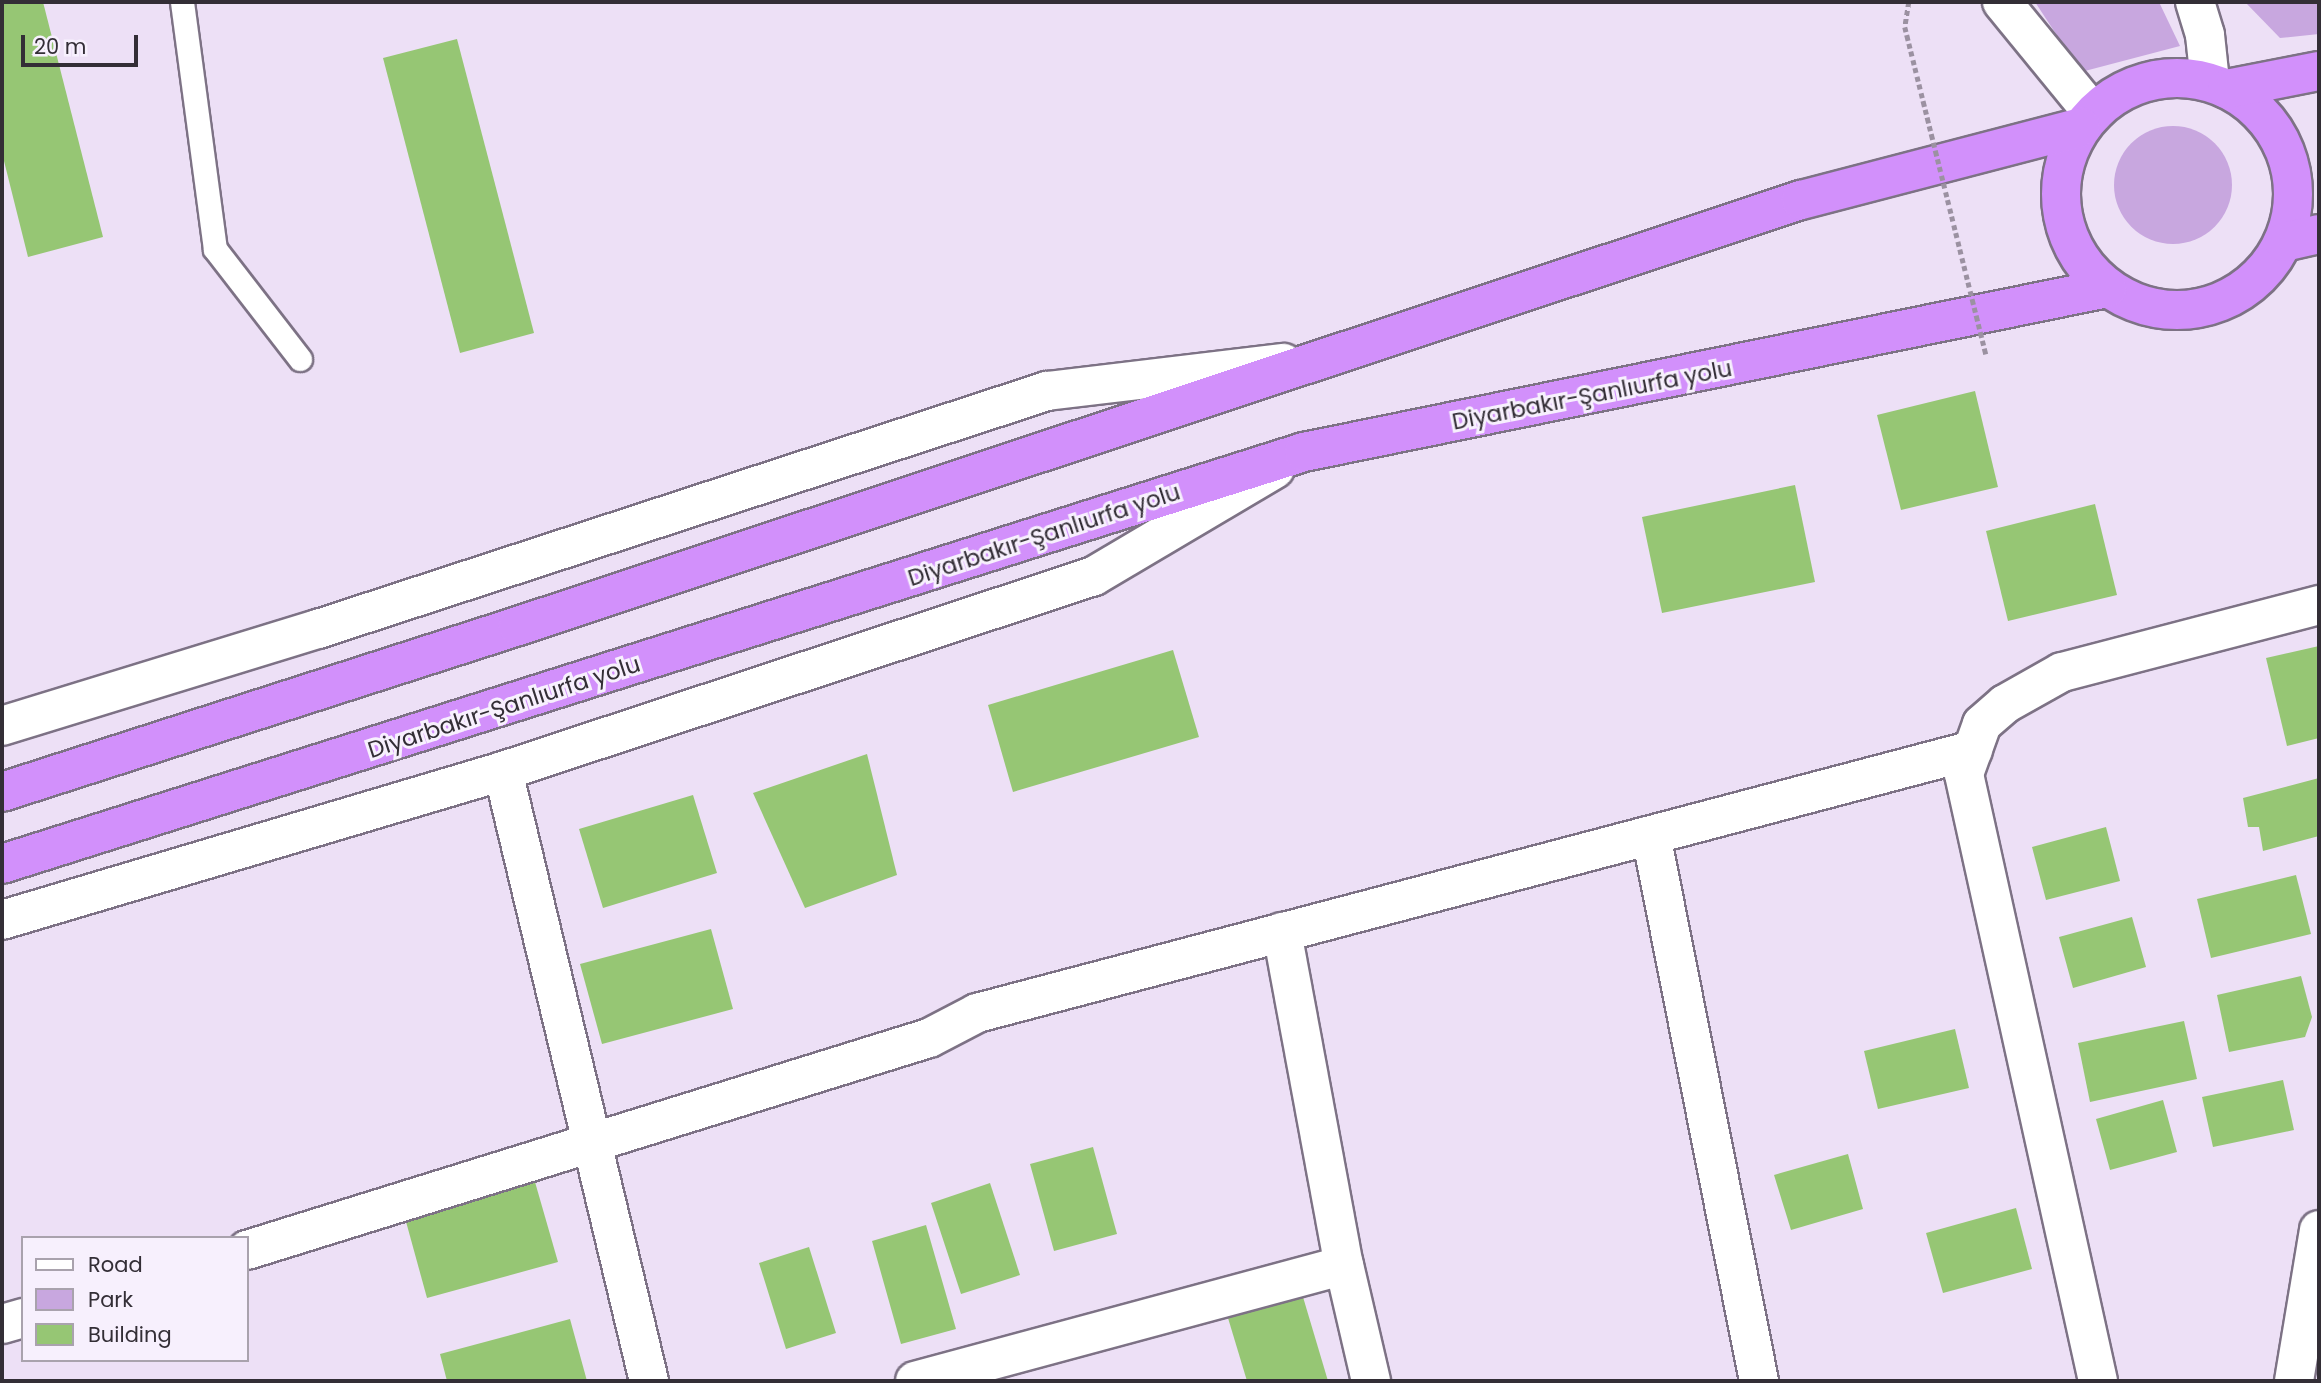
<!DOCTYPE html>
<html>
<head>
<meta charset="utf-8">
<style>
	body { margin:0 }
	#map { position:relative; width:2321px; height:1383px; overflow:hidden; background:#ede0f6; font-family:Poppins,sans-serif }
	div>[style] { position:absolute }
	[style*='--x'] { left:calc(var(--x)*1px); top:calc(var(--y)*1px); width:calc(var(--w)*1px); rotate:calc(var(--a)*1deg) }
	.green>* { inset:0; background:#c8a7df }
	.round { border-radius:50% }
	.building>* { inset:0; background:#96c674 }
	.roads { filter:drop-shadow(2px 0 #7d7285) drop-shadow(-2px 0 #7d7285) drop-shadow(0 2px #7d7285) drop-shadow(0 -2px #7d7285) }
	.lane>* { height:23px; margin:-11.5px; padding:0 11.5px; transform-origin:11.5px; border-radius:11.5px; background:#fff }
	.street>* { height:38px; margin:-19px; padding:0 19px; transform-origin:19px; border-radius:19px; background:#fff }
	.secondary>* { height:38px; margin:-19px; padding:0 19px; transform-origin:19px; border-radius:19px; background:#fff }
	.highway>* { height:38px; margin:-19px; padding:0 19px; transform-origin:19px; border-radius:19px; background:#d290fb }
	.highway>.ring { margin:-19px; padding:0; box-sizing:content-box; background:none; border:38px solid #d290fb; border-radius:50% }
	.path-bridge>* { height:4.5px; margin-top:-2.25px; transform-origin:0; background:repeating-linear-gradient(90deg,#9b91a1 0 5px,transparent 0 8.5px) }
	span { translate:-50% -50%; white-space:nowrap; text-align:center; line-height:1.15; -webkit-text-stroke:6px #f7f0fd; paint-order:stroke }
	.street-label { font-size:23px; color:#332e36 }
	.frame { position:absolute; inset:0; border:4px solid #332e36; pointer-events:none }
	.legend { position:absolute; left:21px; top:1236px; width:228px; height:126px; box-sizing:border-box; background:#f7f0fd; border:2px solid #a9a2ad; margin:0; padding:9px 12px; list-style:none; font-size:21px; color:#332e36 }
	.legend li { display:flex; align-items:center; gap:14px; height:35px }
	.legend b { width:35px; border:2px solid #a9a2ad }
	.scale { position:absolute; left:21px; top:35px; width:117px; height:32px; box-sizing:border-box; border:4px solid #332e36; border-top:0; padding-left:9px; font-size:21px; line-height:24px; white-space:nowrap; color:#332e36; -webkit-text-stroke:5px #f7f0fd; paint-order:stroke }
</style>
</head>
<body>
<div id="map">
	<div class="green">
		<i style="clip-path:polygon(2035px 2px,2159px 2px,2180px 46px,2081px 72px)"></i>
		<i style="clip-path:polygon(2245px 2px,2319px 2px,2319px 34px,2280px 38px)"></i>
		<i class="round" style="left:2114px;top:126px;width:118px;height:118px"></i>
	</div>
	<div class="building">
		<i style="clip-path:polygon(2px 2px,43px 2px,103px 237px,28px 257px,2px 153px)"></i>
		<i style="clip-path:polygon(457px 39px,534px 333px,460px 353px,383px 58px)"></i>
		<i style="clip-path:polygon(1975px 391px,1998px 487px,1901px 510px,1877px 415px)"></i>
		<i style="clip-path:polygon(1795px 485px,1815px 582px,1662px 613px,1642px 517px)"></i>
		<i style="clip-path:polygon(2095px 504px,2117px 595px,2008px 621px,1986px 531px)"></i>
		<i style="clip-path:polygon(2319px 646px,2319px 738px,2287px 746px,2266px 658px)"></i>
		<i style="clip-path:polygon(1173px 650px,1199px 737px,1013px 792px,988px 705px)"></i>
		<i style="clip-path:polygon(867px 754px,897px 875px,805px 908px,753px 793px)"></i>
		<i style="clip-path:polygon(2319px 778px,2319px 836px,2263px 851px,2259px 827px,2248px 827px,2243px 798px)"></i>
		<i style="clip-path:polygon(693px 795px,717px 873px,603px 908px,579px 829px)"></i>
		<i style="clip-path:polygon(2106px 827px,2120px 881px,2046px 900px,2032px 847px)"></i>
		<i style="clip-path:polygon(2296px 875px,2311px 934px,2211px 958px,2197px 899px)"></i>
		<i style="clip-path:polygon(2132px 917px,2146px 967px,2073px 988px,2059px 937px)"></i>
		<i style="clip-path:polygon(711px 929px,733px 1009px,602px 1044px,580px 964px)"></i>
		<i style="clip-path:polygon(2301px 976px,2312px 1017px,2305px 1037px,2229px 1052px,2217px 995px)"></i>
		<i style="clip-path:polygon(2184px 1021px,2197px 1079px,2090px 1102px,2078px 1043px)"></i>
		<i style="clip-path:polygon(1955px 1029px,1969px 1088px,1878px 1109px,1864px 1051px)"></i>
		<i style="clip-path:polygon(2283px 1080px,2294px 1130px,2213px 1147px,2202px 1097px)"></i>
		<i style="clip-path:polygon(2163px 1100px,2177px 1152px,2110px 1170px,2096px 1119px)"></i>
		<i style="clip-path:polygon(1093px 1147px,1117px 1234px,1054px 1251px,1030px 1164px)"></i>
		<i style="clip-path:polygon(1848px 1154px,1863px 1209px,1791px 1230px,1774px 1175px)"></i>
		<i style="clip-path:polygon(535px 1182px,558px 1262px,427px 1298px,405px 1218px)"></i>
		<i style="clip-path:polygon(990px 1183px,1020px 1275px,961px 1294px,931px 1203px)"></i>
		<i style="clip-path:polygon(2016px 1208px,2032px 1269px,1943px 1293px,1926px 1233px)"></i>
		<i style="clip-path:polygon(926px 1225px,956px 1329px,901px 1344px,872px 1241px)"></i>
		<i style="clip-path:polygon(809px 1247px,836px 1333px,786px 1349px,759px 1263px)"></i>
		<i style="clip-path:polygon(1303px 1297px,1328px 1381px,1247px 1381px,1228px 1318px)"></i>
		<i style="clip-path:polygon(570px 1319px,587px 1381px,447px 1381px,440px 1354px)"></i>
	</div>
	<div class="roads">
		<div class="lane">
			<i style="--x:182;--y:2;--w:249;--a:82.4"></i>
			<i style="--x:215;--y:249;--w:139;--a:52.3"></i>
		</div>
		<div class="street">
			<i style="--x:2;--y:726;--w:331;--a:-17.1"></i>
			<i style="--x:318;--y:629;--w:767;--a:-18.08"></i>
			<i style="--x:1047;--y:391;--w:238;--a:-6.8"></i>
			<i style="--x:503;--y:771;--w:627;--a:76.54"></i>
			<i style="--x:1651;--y:835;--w:557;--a:78.81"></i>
			<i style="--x:2;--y:920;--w:523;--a:-16.56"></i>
			<i style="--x:503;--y:771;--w:622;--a:-18.26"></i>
			<i style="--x:1094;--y:576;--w:210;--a:-30.6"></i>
			<i style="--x:1282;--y:932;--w:339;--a:79.5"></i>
			<i style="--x:1344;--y:1265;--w:119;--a:76.9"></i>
			<i style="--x:247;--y:1250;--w:714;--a:-17.27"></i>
			<i style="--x:929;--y:1038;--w:54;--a:-27.5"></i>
			<i style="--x:977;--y:1013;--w:1030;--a:-14.79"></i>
			<i style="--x:2;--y:1324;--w:22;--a:-16"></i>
			<i style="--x:915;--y:1381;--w:444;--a:-15.1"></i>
			<i style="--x:2098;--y:1381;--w:622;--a:-102.45"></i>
			<i style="--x:1964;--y:774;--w:53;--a:-70.2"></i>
			<i style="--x:1982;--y:724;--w:30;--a:-41"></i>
			<i style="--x:2005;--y:704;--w:65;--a:-29.3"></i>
			<i style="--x:2062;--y:672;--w:266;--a:-14.6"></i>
			<i style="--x:2294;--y:1381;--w:153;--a:-80.6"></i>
		</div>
		<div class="secondary">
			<i style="--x:2002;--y:2;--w:144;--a:50.7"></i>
			<i style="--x:2195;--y:2;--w:34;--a:73"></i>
			<i style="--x:2205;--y:35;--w:47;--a:83.9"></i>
		</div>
		<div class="highway">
			<i class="ring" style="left:2061px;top:78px;width:194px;height:194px"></i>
			<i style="--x:2227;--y:89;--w:94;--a:-11.1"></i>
			<i style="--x:2284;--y:242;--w:36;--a:-13"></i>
			<i style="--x:2;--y:792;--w:542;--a:-17.83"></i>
			<i style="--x:518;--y:626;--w:1352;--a:-18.37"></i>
			<i style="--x:1801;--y:200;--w:289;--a:-14.6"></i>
			<i style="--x:2;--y:864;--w:1366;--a:-17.56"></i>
			<i style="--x:1304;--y:452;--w:820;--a:-11.54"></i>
		</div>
	</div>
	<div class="path-bridge">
		<i style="--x:1909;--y:2;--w:25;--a:99"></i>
		<i style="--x:1905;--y:27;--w:337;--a:76.1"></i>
	</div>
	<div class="street-label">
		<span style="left:1592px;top:395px;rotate:-11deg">Diyarbakır-Şanlıurfa yolu</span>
		<span style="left:1044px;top:535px;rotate:-18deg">Diyarbakır-Şanlıurfa yolu</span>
		<span style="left:504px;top:707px;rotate:-18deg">Diyarbakır-Şanlıurfa yolu</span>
	</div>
	<div class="frame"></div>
	<ul class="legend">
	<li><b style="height:9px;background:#fff"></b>Road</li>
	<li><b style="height:19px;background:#c8a7df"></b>Park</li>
	<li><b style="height:19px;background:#96c674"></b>Building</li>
	</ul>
	<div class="scale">20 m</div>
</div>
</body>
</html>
